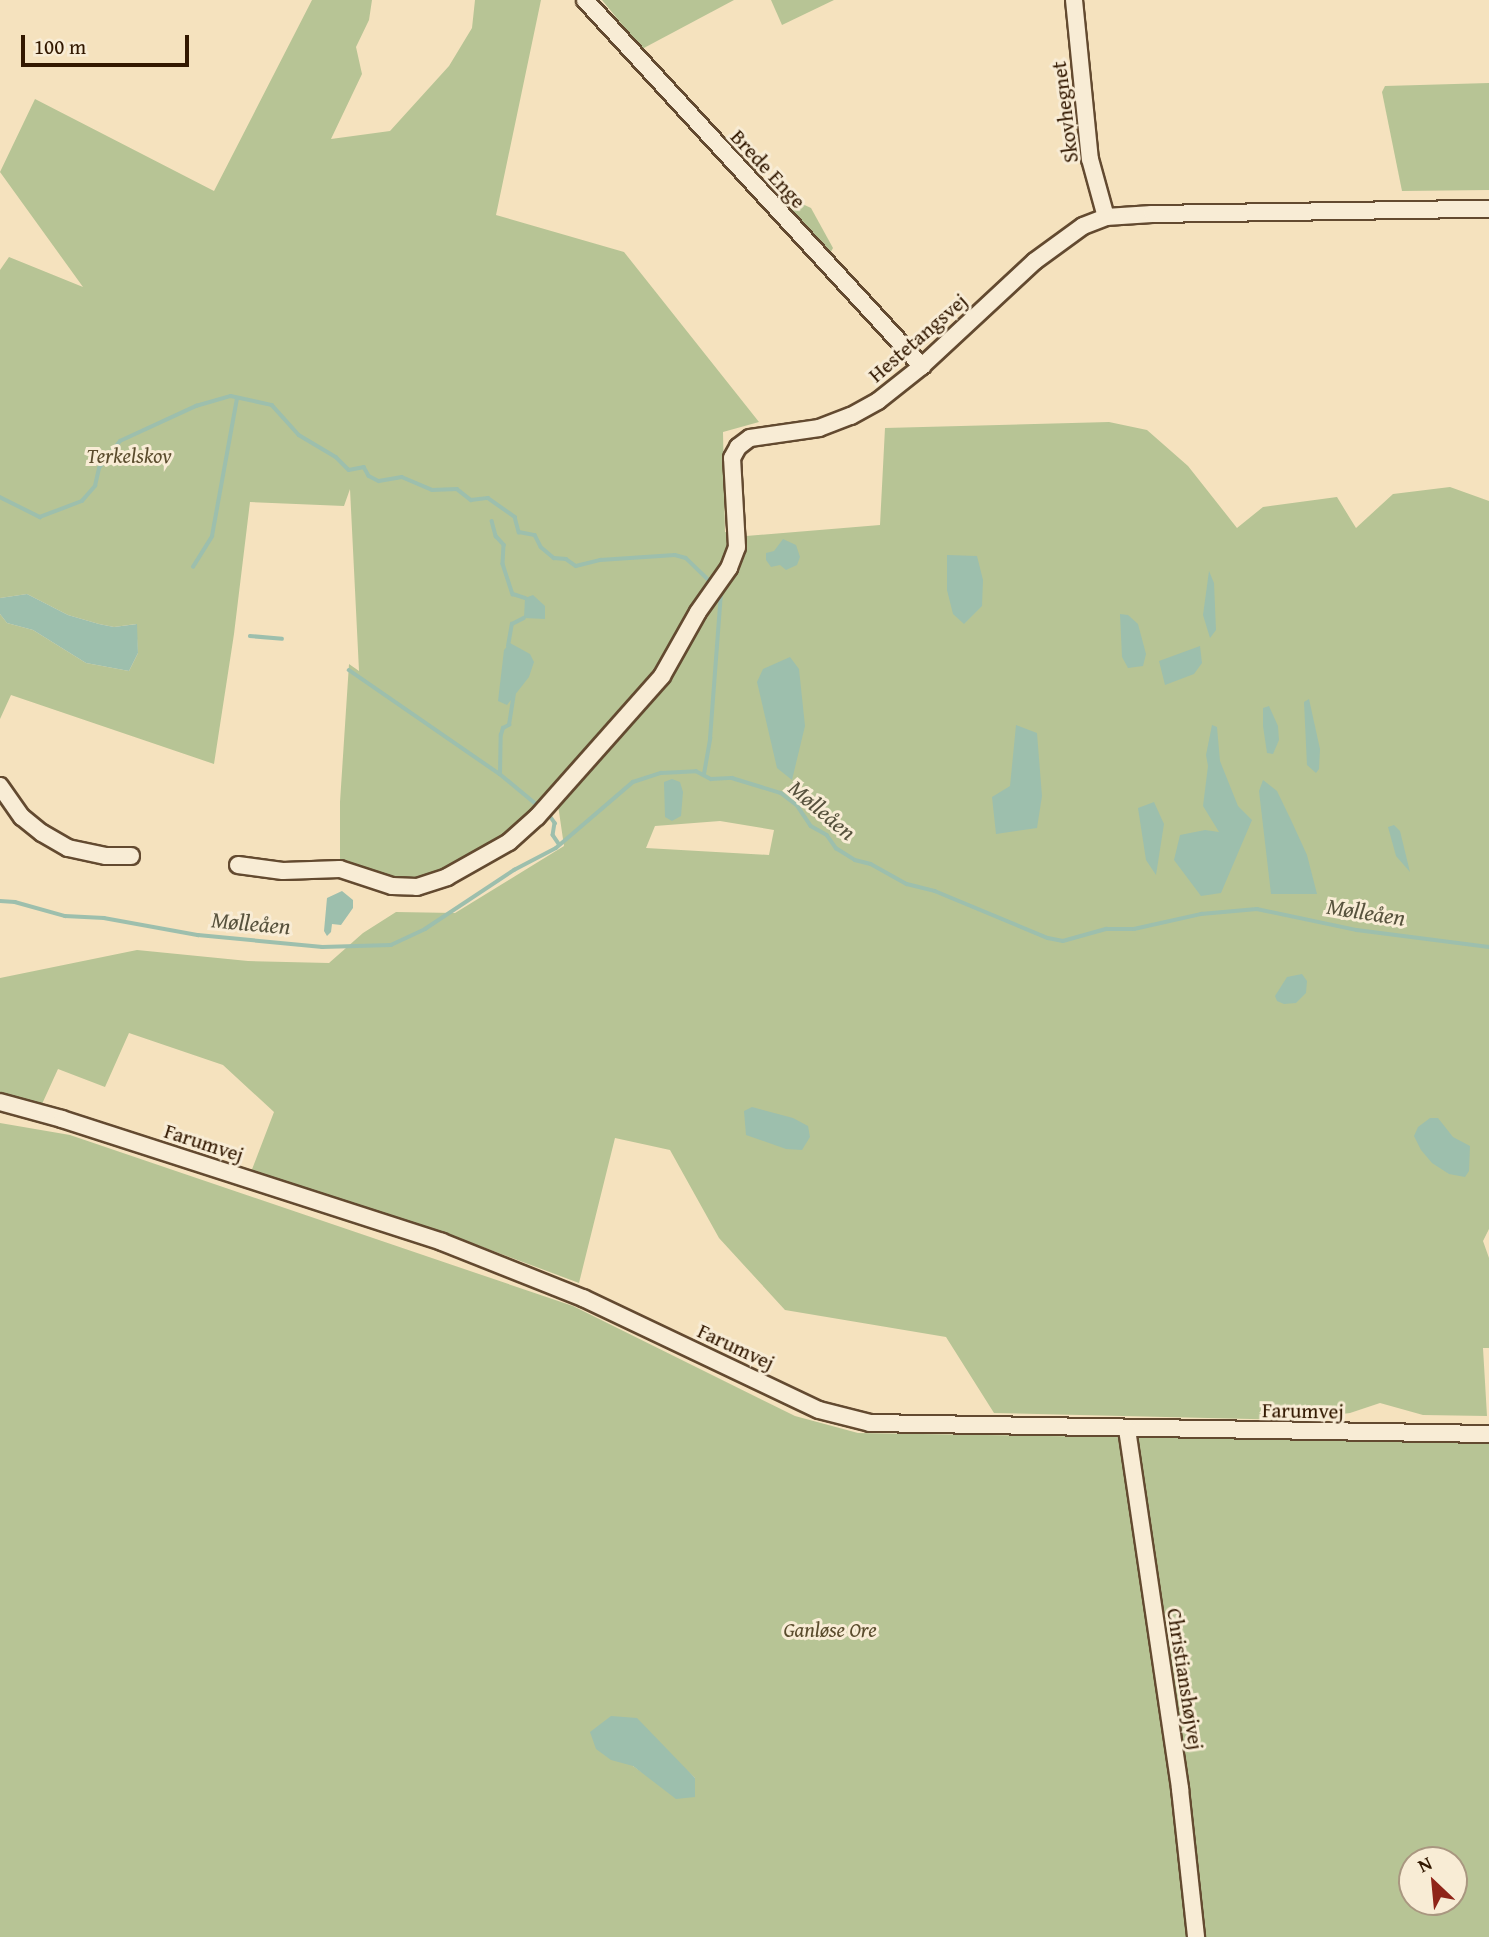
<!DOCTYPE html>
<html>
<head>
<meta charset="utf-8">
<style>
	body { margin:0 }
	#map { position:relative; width:1489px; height:1937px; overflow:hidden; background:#f5e2be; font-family:"Gentium Book Plus",serif }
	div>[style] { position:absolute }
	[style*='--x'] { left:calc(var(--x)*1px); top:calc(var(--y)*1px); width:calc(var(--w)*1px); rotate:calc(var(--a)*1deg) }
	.green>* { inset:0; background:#b7c495 }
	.water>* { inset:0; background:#9dbfad }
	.stream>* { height:3.5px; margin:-1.75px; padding:0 1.75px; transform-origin:1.75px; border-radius:1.75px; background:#9dbfad }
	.roads { filter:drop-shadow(2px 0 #634a30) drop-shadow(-2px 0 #634a30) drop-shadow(0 2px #634a30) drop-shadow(0 -2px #634a30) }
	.minor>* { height:16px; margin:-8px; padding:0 8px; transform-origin:8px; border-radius:8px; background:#f8ecd5 }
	span { translate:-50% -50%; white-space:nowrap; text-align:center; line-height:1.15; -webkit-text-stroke:6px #f8ecd5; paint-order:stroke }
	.street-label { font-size:21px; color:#321800 }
	.park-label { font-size:21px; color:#5a4c2d; font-style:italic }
	.water-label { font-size:23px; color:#57523d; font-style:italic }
	.north { position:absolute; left:1398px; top:1846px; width:70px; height:70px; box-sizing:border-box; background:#f8ecd5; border:2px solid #a99780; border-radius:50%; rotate:334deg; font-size:19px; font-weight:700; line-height:28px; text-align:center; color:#321800 }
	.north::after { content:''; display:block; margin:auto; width:24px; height:32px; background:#8f2418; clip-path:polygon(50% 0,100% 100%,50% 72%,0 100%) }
	.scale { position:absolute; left:21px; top:35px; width:168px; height:32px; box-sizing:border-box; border:4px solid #321800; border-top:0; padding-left:9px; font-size:21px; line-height:24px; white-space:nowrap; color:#321800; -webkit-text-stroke:5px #f8ecd5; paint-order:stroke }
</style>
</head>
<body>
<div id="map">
	<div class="green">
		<i style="clip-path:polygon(evenodd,312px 0,372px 0,369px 20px,356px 47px,362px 74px,331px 139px,390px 131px,449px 66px,472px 28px,475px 0,541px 0,496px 215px,624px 252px,759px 422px,723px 432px,725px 532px,746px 536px,880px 525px,885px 428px,1109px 422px,1147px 430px,1188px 466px,1237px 528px,1263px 507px,1337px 497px,1356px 528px,1393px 494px,1450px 487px,1489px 501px,1489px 1229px,1483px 1241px,1489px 1258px,1489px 1348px,1483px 1348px,1487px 1416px,1423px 1415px,1380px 1403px,1350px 1413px,1297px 1420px,994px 1413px,946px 1337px,785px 1310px,719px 1238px,670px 1150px,615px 1138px,579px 1283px,448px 1234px,251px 1172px,274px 1112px,223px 1065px,129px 1033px,105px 1087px,58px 1069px,42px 1104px,0 1094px,0 978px,137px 950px,248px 961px,329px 963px,363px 933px,396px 912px,455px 913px,564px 846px,558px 805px,604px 751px,501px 842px,437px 877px,399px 883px,340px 863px,340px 802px,349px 664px,359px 671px,350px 489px,344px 506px,250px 502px,234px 634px,214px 764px,11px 695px,0 719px,0 614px,7px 623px,33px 630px,86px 663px,129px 671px,138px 653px,136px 624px,114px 627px,99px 624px,68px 615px,27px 594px,0 598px,0 270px,9px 257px,83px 287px,0 172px,35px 99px,214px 191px,312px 0,720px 821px,774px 830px,769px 855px,646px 848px,655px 826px,720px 821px)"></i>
		<i style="clip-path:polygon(602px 0,734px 0,642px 49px)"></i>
		<i style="clip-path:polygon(771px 0,834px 0,782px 25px)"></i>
		<i style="clip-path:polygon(1489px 83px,1489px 190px,1402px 191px,1382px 92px,1385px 86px)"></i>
		<i style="clip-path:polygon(781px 194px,811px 208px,833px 248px,829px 255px,776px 198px)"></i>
		<i style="clip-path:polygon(evenodd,0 1123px,70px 1135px,573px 1306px,795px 1416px,858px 1433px,1489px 1443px,1489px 1937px,0 1937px,0 1123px,633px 1766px,683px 1767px,695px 1778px,653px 1780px,633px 1766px,0 1123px,1412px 1860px,1454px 1860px,1454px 1902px,1412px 1902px,1412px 1860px)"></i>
	</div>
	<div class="water">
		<i style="clip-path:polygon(783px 539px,796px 545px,800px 557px,797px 565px,786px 570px,780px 565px,771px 567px,766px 560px,766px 553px,774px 551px)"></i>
		<i style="clip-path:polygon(947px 555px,977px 556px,983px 580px,982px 606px,964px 624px,953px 614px,947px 590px)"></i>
		<i style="clip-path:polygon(1209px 571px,1214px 583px,1216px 630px,1210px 638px,1203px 615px)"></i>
		<i style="clip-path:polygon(27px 594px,68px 615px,99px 624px,114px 627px,137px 624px,138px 653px,129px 671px,86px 663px,33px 630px,7px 623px,0 614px,0 598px)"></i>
		<i style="clip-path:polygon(533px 595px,545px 606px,545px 619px,524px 618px,525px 598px)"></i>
		<i style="clip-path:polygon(1120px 614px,1128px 615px,1138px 624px,1146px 654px,1143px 666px,1128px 668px,1122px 657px)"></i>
		<i style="clip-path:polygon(510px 643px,530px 654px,534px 662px,529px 677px,507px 705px,498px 701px,504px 650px)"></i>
		<i style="clip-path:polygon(1200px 646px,1202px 663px,1194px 674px,1165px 685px,1159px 661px)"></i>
		<i style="clip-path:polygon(790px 657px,799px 669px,805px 726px,792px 780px,777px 768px,757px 682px,763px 669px)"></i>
		<i style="clip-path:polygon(1309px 699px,1320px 749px,1319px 769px,1316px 773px,1307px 765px,1304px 702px)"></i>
		<i style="clip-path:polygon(1269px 706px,1278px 726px,1279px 740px,1273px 754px,1267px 753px,1263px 726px,1263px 708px)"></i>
		<i style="clip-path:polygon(1016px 725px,1037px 733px,1042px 796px,1037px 828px,996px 834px,992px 797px,1010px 786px)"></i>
		<i style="clip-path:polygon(1212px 725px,1217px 727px,1220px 761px,1238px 806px,1252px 820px,1221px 893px,1201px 896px,1174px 860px,1180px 835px,1205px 830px,1219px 832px,1203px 806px,1208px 766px,1206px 755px)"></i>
		<i style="clip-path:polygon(672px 779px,680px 782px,683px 792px,681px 816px,672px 821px,665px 817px,664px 782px)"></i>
		<i style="clip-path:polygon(1263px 780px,1277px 791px,1291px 820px,1307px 855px,1317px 894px,1271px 894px,1259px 791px)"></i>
		<i style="clip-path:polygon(1154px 802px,1164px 824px,1156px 875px,1146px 860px,1138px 808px)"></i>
		<i style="clip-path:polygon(1394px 825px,1400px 831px,1410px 872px,1396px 856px,1388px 827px)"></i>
		<i style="clip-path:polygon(342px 891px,353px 900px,353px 908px,341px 925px,332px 924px,331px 932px,327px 936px,324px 931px,327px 898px)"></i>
		<i style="clip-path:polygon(1302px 974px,1307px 981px,1306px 993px,1296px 1003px,1284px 1004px,1277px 1001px,1275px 996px,1287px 977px)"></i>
		<i style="clip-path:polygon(752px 1107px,793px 1118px,808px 1126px,810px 1137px,802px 1150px,786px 1149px,746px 1135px,744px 1111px)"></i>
		<i style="clip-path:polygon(1430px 1118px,1438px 1118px,1453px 1137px,1470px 1146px,1469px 1171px,1465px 1177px,1449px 1174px,1432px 1163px,1421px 1150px,1414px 1136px,1418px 1127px)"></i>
		<i style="clip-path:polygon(611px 1716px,637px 1718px,695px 1778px,695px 1797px,676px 1799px,633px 1766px,611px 1760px,596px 1749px,590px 1732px)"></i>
	</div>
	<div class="stream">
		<i style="--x:0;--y:497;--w:45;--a:26.6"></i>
		<i style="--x:40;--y:517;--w:45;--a:-20.9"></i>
		<i style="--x:82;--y:501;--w:20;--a:-49"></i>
		<i style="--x:95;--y:486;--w:18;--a:-77"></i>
		<i style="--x:99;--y:468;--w:34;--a:-52"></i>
		<i style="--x:120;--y:441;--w:84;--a:-24.7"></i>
		<i style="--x:196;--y:406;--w:36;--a:-16"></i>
		<i style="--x:231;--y:396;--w:42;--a:12.4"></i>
		<i style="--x:272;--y:405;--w:40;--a:48"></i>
		<i style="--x:299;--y:435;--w:43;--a:30.7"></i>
		<i style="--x:336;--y:457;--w:18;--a:45"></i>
		<i style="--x:349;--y:470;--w:15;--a:-11"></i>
		<i style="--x:364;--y:467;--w:10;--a:61"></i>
		<i style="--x:369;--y:476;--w:11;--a:27"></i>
		<i style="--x:379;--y:481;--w:23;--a:-10"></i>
		<i style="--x:402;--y:477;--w:33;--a:23"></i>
		<i style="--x:432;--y:490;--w:25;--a:-2"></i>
		<i style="--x:457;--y:489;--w:18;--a:38"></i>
		<i style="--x:471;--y:500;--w:17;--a:-7"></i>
		<i style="--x:488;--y:498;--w:33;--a:35"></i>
		<i style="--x:515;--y:517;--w:16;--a:75"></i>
		<i style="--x:519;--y:532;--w:16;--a:11"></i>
		<i style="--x:535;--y:535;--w:13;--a:63"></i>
		<i style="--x:541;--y:547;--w:17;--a:40"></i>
		<i style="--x:554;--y:558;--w:12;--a:5"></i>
		<i style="--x:566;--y:559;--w:12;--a:35"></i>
		<i style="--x:576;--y:566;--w:25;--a:-14"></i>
		<i style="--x:600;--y:560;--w:75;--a:-3.8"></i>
		<i style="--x:675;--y:555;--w:11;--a:15"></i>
		<i style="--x:686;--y:558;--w:37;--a:44"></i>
		<i style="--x:492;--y:521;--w:16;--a:75"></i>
		<i style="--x:496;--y:536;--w:12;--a:48"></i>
		<i style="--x:504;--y:545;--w:19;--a:93"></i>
		<i style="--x:503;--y:564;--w:32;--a:72"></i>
		<i style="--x:513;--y:594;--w:13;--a:18"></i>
		<i style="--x:193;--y:567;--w:36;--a:-58"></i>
		<i style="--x:212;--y:536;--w:139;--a:-79.7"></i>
		<i style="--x:250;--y:636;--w:32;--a:5"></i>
		<i style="--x:508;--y:646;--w:22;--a:-80"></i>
		<i style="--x:512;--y:624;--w:13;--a:-27"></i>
		<i style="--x:349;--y:670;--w:183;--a:34.6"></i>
		<i style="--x:500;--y:774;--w:53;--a:39.7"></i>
		<i style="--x:500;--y:774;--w:39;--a:-89"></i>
		<i style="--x:501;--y:735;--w:7;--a:-74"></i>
		<i style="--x:503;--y:728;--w:7;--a:-27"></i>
		<i style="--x:509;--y:725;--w:30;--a:-81"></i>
		<i style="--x:704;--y:774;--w:36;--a:-80"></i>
		<i style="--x:710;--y:739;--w:148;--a:-85.7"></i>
		<i style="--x:550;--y:816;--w:9;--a:54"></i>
		<i style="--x:555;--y:823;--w:12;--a:99"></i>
		<i style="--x:553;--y:835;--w:11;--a:56"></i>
		<i style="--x:0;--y:901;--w:15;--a:4"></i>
		<i style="--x:15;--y:902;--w:52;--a:15.6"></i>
		<i style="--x:65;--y:916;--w:39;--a:3"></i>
		<i style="--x:104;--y:918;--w:96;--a:10.3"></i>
		<i style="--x:198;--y:935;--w:125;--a:5.5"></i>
		<i style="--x:322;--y:947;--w:69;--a:-1.7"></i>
		<i style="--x:391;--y:945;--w:38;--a:-25"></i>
		<i style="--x:425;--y:929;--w:107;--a:-33.5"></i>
		<i style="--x:514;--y:870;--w:47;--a:-27.6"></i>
		<i style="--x:556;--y:848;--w:101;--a:-40.6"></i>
		<i style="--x:633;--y:782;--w:29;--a:-18"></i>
		<i style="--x:661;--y:773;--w:35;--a:-3"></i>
		<i style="--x:696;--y:771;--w:17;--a:28"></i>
		<i style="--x:711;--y:779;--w:21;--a:-3"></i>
		<i style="--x:732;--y:778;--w:51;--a:17"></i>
		<i style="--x:781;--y:793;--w:20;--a:37"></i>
		<i style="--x:797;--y:805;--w:25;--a:56"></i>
		<i style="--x:811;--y:826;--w:18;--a:29"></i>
		<i style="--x:827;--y:835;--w:16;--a:55"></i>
		<i style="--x:836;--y:848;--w:22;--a:32"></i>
		<i style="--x:855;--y:860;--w:16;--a:14"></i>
		<i style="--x:871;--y:864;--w:41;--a:29.1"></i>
		<i style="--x:907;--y:884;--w:29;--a:14"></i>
		<i style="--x:935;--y:891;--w:122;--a:22.6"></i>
		<i style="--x:1048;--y:938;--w:15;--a:11"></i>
		<i style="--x:1063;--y:941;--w:45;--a:-15.6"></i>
		<i style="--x:1106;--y:929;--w:28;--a:0"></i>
		<i style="--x:1134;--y:929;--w:69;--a:-12.6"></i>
		<i style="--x:1201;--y:914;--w:56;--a:-5.1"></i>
		<i style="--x:1257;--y:909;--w:102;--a:11.9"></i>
		<i style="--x:1357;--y:930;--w:133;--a:7.3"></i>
	</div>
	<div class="roads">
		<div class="minor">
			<i style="--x:585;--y:0;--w:498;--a:47.4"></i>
			<i style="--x:1074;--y:0;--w:160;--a:84.3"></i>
			<i style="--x:1090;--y:159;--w:60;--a:74.6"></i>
			<i style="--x:0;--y:786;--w:38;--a:55"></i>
			<i style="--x:22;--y:817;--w:26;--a:39"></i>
			<i style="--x:42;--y:833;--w:30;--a:30"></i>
			<i style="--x:68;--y:848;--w:39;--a:12"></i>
			<i style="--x:106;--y:856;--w:25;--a:0"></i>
			<i style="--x:238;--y:865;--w:45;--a:7.6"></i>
			<i style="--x:283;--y:871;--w:57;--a:-2"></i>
			<i style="--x:340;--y:869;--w:55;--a:18.1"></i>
			<i style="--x:392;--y:886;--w:25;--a:2"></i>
			<i style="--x:417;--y:887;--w:32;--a:-18"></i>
			<i style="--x:447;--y:877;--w:71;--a:-29.4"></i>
			<i style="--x:509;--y:842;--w:38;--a:-42"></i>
			<i style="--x:537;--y:817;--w:188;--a:-48.4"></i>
			<i style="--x:662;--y:676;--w:73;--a:-60.6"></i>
			<i style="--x:698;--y:612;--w:54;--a:-54.8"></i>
			<i style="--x:729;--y:568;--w:22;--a:-69"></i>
			<i style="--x:737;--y:547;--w:89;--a:-93.2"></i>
			<i style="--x:732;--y:458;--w:13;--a:-61"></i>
			<i style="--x:738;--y:447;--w:15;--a:-37"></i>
			<i style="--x:750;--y:438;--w:70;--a:-8.2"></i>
			<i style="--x:819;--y:428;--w:34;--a:-21"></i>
			<i style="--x:851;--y:416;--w:31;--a:-29"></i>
			<i style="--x:878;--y:401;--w:56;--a:-38.5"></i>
			<i style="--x:922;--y:366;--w:154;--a:-42.9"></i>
			<i style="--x:1035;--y:261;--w:59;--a:-36.1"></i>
			<i style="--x:1083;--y:226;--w:25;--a:-21"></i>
			<i style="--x:1106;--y:217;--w:46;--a:-3.7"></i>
			<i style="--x:1152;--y:214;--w:337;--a:-0.9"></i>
			<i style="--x:0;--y:1102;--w:64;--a:15.3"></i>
			<i style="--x:62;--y:1119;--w:399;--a:17.9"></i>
			<i style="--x:442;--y:1242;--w:152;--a:21.7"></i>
			<i style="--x:583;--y:1298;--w:261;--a:25.4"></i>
			<i style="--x:819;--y:1410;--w:53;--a:14.3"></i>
			<i style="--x:870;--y:1423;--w:619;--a:1.02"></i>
			<i style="--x:1127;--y:1429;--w:364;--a:81.6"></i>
			<i style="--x:1180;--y:1789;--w:149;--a:83.8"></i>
		</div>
	</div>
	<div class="street-label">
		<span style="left:1065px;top:112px;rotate:-97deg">Skovhegnet</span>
		<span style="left:768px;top:169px;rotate:47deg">Brede Enge</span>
		<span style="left:918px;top:338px;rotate:-41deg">Hestetangsvej</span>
		<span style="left:204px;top:1143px;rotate:18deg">Farumvej</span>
		<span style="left:736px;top:1347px;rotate:25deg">Farumvej</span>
		<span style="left:1303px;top:1411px;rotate:1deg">Farumvej</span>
		<span style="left:1185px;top:1679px;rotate:81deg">Christianshøjvej</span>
	</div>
	<div class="park-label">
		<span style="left:129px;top:456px">Terkelskov</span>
		<span style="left:830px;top:1630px">Ganløse Ore</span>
	</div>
	<div class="water-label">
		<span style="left:822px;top:810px;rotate:40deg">Mølleåen</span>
		<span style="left:1366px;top:912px;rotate:9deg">Mølleåen</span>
		<span style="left:251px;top:923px;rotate:5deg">Mølleåen</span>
	</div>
	<div class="north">N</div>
	<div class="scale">100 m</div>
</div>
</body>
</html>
